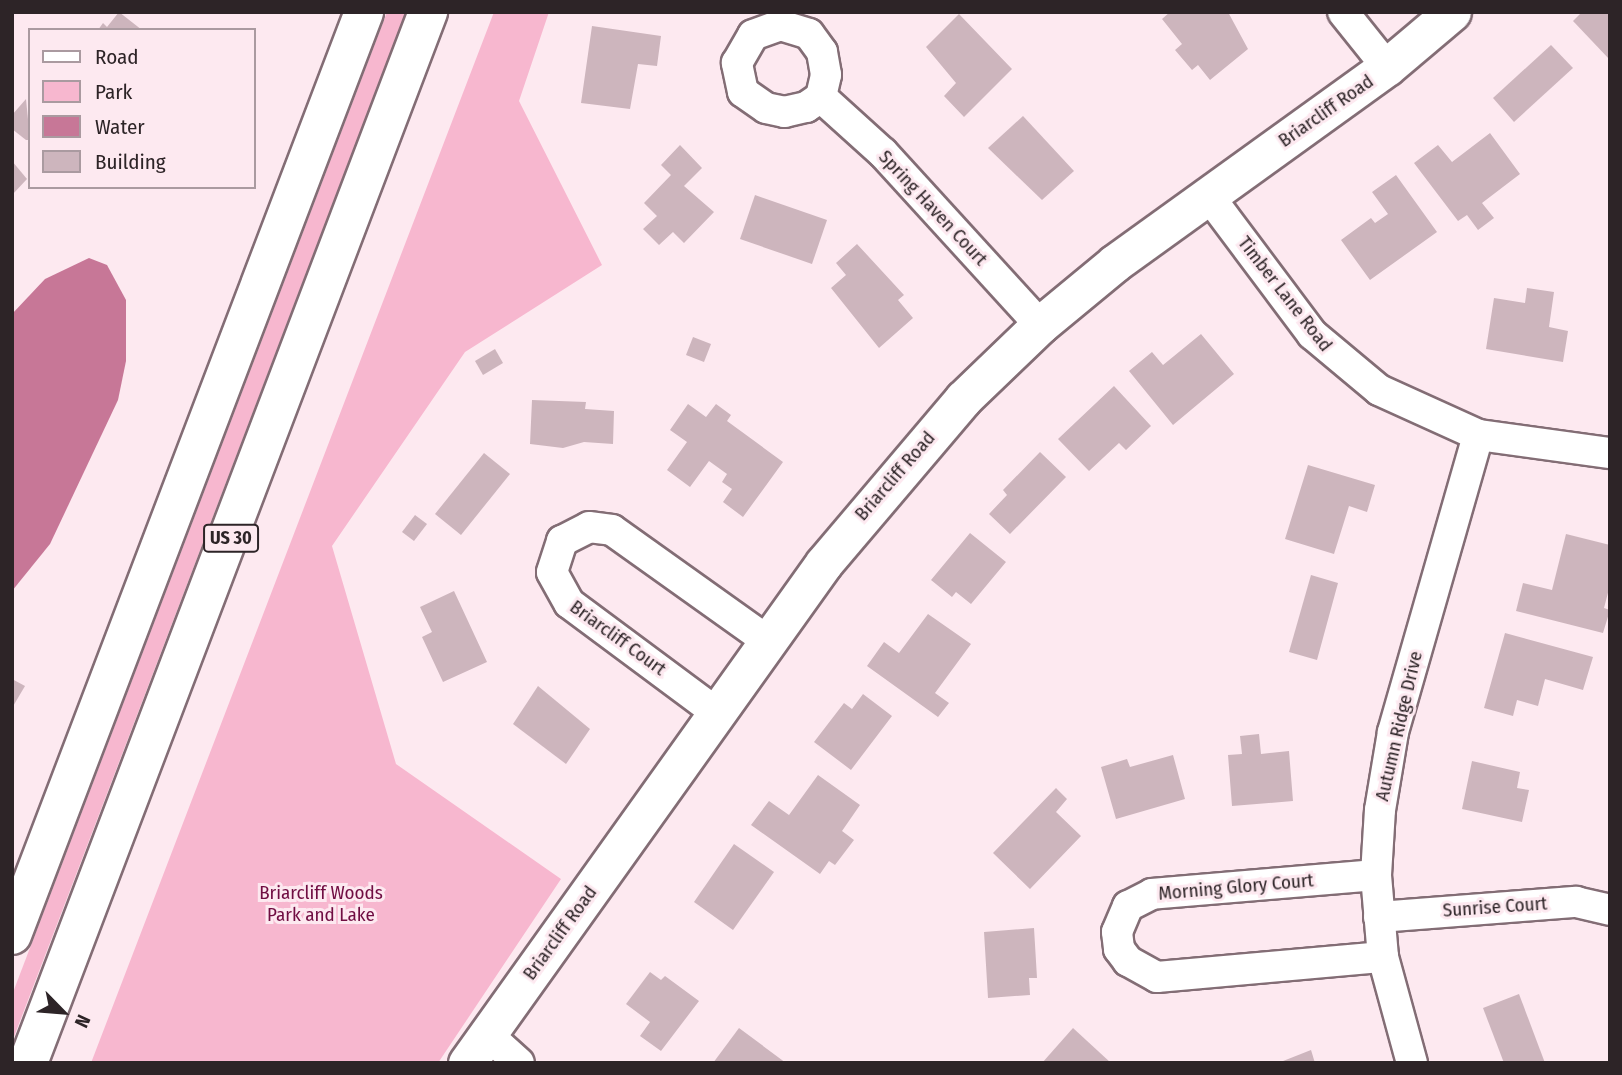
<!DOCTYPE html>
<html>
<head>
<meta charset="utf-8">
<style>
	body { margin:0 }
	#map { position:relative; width:1622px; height:1075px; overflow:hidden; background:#fde9f0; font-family:"Fira Sans Condensed",sans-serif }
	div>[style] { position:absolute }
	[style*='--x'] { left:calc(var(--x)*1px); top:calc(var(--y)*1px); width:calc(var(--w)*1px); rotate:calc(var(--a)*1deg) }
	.green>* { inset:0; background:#f7b7cf }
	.water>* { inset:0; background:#c77797 }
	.building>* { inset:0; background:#cdb5bd }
	.roads { filter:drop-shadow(2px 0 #836d75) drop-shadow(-2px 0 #836d75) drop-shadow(0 2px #836d75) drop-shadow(0 -2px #836d75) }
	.minor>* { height:30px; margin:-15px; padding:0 15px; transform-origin:15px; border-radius:15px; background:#fff }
	.tertiary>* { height:37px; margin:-18.5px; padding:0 18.5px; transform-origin:18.5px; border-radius:18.5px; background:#fff }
	.primary>* { height:38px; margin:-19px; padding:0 19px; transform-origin:19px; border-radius:19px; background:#fff }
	span { translate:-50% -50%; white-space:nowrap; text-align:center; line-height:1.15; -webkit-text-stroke:6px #fde9f0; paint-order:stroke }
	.shield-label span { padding:2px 5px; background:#fde9f0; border:2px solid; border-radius:5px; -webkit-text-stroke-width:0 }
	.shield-label { font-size:18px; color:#2d2427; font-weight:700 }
	.street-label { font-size:19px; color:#2d2427 }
	.park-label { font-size:19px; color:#700d42 }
	.frame { position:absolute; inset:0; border:14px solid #2d2427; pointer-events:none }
	.legend { position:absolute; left:28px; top:28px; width:228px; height:161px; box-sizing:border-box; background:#fde9f0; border:2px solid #aa9aa0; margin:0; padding:9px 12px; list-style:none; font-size:21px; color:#2d2427 }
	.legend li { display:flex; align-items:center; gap:14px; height:35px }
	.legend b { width:35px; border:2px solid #aa9aa0 }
	.north { position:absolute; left:28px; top:977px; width:70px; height:70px; -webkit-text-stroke:5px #fde9f0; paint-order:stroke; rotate:115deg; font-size:19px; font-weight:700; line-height:28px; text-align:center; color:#2d2427 }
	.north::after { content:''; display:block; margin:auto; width:24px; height:32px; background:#2d2427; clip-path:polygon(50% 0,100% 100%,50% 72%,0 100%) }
</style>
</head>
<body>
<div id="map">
	<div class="green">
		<i style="clip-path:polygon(387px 12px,406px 12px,12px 1042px,12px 995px)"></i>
		<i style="clip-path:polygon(494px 12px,549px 12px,519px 101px,602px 265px,465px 352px,332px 546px,396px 764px,561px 879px,438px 1063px,91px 1063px)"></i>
	</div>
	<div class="water">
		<i style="clip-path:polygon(89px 258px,107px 265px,126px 300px,126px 361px,118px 400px,50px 544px,12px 591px,12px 314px,45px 279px)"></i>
	</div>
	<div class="building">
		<i style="clip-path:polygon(119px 12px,142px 30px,98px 30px,103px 23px,107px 27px)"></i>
		<i style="clip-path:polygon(1170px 12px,1228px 12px,1248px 49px,1210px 80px,1198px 65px,1192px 70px,1175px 50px,1182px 44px,1162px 19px)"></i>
		<i style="clip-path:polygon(1582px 12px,1610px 12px,1610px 60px,1573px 21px)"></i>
		<i style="clip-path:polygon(959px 14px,1012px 69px,964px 117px,944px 96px,956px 83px,926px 47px)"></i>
		<i style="clip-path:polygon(592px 26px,661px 36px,657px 66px,638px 64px,630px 109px,581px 103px)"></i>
		<i style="clip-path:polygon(1551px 45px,1573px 68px,1514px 122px,1493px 98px)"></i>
		<i style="clip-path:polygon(26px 99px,30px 140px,26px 140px,12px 129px,12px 115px)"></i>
		<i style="clip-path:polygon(1023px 116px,1074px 171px,1042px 200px,988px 148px)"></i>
		<i style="clip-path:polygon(1490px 133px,1520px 174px,1482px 203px,1494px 218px,1478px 230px,1467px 215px,1458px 221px,1414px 163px,1438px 145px,1452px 162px)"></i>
		<i style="clip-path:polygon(680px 145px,702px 168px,684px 186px,714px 212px,684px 243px,673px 232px,659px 245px,643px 229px,657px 216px,644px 203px,671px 175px,661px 165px)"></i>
		<i style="clip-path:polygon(12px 161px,27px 179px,12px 195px)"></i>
		<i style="clip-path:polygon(1396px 175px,1437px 232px,1370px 280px,1341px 240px,1371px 218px,1375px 223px,1388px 214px,1372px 192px)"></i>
		<i style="clip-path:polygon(755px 195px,827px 220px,812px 264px,740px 239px)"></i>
		<i style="clip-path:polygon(857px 244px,904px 295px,898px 300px,913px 318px,879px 348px,831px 288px,846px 275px,836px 263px)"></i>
		<i style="clip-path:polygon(1527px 288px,1554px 292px,1549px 327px,1568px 331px,1563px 362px,1486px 349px,1494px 298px,1525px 303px)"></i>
		<i style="clip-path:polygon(1201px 334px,1234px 374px,1173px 425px,1129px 371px,1152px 352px,1163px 365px)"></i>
		<i style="clip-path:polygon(693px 337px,711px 344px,704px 362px,686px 355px)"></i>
		<i style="clip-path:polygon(495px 349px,503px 363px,483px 375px,475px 361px)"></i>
		<i style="clip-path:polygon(1114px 386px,1151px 426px,1126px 450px,1119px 443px,1089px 471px,1058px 439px)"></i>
		<i style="clip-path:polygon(532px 400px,586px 402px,585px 409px,614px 411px,613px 444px,584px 442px,563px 448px,530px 444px)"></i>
		<i style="clip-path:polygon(688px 404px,706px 417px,716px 404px,731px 415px,727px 421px,783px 462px,743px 517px,723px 502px,732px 489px,722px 482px,727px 474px,709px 461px,690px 487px,667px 470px,687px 442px,670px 430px)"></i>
		<i style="clip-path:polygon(1040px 452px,1066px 477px,1010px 534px,989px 514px,1007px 495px,1003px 490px)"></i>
		<i style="clip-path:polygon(484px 453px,510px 474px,461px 535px,435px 514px)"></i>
		<i style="clip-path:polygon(1308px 465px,1375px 485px,1367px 512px,1349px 506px,1334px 554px,1285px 539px)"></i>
		<i style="clip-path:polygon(415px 515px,427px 524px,414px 541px,402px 532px)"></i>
		<i style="clip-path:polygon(970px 533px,1006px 562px,971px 604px,956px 592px,952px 597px,931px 580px)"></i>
		<i style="clip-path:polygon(1566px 534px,1610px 545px,1610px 585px,1604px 608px,1610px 610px,1603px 633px,1516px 611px,1523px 583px,1552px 590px)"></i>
		<i style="clip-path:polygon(1311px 575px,1338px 583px,1317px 660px,1289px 652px)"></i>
		<i style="clip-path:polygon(454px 591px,487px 662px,443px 682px,422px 637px,432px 632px,420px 607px)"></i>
		<i style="clip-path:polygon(928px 614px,971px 644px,935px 693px,949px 703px,938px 717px,867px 666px,884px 642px,899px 653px)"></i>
		<i style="clip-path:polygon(1505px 633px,1593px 657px,1583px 690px,1545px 679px,1538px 706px,1517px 700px,1513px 716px,1484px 708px)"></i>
		<i style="clip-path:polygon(12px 679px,25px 686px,12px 708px)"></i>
		<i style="clip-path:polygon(538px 686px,590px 729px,566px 764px,513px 724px)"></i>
		<i style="clip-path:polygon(863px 694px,892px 716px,851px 770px,814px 742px,844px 703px,852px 709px)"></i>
		<i style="clip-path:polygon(1259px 734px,1261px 754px,1289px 751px,1293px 801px,1232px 806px,1228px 755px,1242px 754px,1240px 736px)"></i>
		<i style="clip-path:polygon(1173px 755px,1185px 799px,1116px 819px,1101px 767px,1127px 759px,1130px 767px)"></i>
		<i style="clip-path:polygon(1472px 761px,1520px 772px,1517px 788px,1529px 790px,1522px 822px,1462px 809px)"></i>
		<i style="clip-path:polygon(818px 775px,860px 805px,842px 831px,854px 840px,835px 865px,829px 861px,820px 874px,751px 825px,769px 801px,789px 815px)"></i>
		<i style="clip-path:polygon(1056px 788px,1067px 799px,1056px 812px,1081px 836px,1030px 889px,993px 853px)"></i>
		<i style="clip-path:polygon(734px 844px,774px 872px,733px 930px,694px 902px)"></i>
		<i style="clip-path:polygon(1034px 928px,1037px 978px,1029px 978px,1030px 995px,988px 998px,984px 932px)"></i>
		<i style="clip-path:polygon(650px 972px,661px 980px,665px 976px,699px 1001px,661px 1051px,640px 1036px,650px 1022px,626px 1004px)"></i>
		<i style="clip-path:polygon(1519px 994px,1545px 1063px,1504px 1063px,1483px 1008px)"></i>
		<i style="clip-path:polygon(739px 1028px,786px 1063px,713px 1063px)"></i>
		<i style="clip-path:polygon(1073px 1028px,1111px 1063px,1042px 1063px)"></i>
		<i style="clip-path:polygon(1311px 1050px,1315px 1063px,1278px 1063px)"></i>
	</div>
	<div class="roads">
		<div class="minor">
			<i style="--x:1343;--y:12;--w:70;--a:51.3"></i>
			<i style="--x:780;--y:25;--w:30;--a:17"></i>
			<i style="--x:809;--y:34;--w:22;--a:54"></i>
			<i style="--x:822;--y:52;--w:23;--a:80"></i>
			<i style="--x:826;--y:75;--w:23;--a:103"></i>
			<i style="--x:821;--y:97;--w:18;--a:146"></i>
			<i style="--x:806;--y:107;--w:22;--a:167"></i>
			<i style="--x:785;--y:112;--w:19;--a:-168"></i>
			<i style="--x:766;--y:108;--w:28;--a:-145"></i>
			<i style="--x:743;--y:92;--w:30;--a:-102"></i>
			<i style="--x:737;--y:63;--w:32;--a:-60"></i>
			<i style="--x:753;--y:35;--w:29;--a:-20"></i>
			<i style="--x:821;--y:97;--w:84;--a:42.1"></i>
			<i style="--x:883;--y:153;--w:233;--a:47.6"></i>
			<i style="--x:1208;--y:195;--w:174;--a:53.2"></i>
			<i style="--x:1312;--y:334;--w:87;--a:39.9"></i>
			<i style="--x:1379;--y:390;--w:109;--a:24.4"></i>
			<i style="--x:1478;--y:435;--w:133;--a:7.8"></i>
			<i style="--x:717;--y:713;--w:184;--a:-143.4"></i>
			<i style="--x:569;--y:603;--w:35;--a:-119"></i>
			<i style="--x:552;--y:572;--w:33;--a:-72"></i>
			<i style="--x:562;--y:541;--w:30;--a:-27"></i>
			<i style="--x:589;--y:527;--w:23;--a:7"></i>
			<i style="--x:612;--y:530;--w:193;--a:35.5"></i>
			<i style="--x:1376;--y:875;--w:225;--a:175.2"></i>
			<i style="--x:1152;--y:894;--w:27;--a:153"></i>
			<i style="--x:1128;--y:906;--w:28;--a:113"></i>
			<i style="--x:1117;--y:932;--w:17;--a:83"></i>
			<i style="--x:1119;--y:949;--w:15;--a:53"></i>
			<i style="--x:1128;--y:961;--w:33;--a:29"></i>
			<i style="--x:1157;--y:977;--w:227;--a:-5.1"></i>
			<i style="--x:1379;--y:917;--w:198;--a:-4.4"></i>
			<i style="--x:1576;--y:902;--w:35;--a:13"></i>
			<i style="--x:487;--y:1034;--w:43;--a:42.2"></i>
			<i style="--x:1412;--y:1063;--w:110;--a:-105.3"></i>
			<i style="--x:1383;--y:957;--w:82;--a:-94.9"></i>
			<i style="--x:1376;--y:875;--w:65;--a:-86.5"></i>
			<i style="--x:1380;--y:810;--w:79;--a:-80.5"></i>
			<i style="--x:1393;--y:732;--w:309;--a:-74"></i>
		</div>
		<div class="tertiary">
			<i style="--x:467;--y:1063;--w:614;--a:-54.47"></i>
			<i style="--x:824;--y:563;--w:215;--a:-49.7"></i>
			<i style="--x:963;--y:399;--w:107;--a:-43.9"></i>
			<i style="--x:1040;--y:325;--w:97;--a:-39.6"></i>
			<i style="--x:1115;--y:263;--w:335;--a:-35.8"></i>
			<i style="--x:1387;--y:67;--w:85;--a:-40.2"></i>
		</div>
		<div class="primary">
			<i style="--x:12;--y:935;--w:988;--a:-69.12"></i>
			<i style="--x:28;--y:1063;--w:1125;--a:-69.16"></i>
		</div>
	</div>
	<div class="shield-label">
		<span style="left:231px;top:538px">US 30</span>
	</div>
	<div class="street-label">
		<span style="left:1326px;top:111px;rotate:-35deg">Briarcliff Road</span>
		<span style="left:933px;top:208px;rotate:47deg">Spring Haven Court</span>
		<span style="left:1285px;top:294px;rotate:52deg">Timber Lane Road</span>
		<span style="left:895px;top:476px;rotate:-49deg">Briarcliff Road</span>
		<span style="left:618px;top:638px;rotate:36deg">Briarcliff Court</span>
		<span style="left:1399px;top:726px;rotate:-77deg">Autumn Ridge Drive</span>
		<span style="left:1236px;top:887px;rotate:-5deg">Morning Glory Court</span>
		<span style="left:1495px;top:907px;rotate:-4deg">Sunrise Court</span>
		<span style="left:560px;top:933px;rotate:-54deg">Briarcliff Road</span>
	</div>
	<div class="park-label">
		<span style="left:321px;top:904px">Briarcliff Woods<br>Park and Lake</span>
	</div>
	<div class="frame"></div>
	<ul class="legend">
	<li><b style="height:9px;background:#fff"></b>Road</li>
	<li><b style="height:19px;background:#f7b7cf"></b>Park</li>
	<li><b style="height:19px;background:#c77797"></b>Water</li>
	<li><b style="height:19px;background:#cdb5bd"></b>Building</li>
	</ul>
	<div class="north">N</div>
</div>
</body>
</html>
